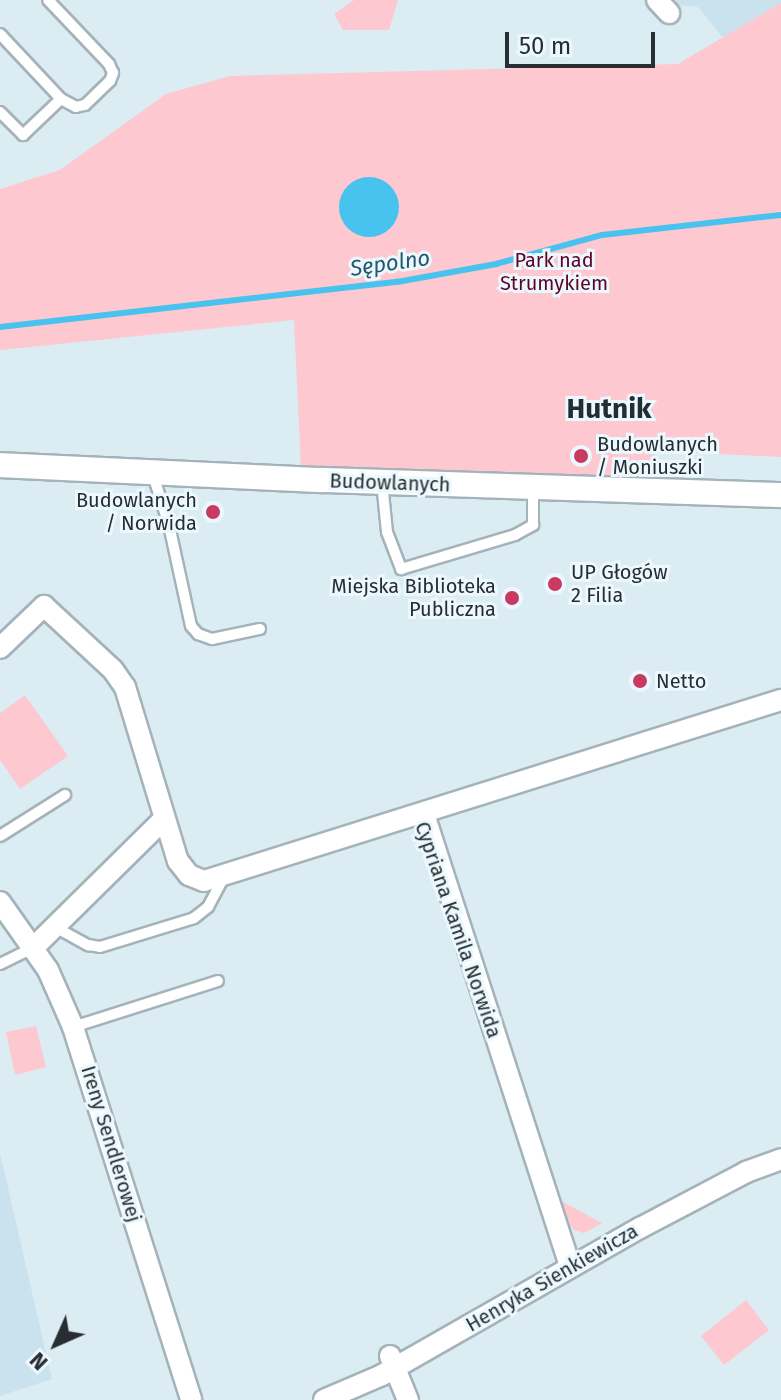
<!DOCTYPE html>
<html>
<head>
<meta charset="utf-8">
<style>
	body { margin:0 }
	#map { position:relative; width:781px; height:1400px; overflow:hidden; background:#dcecf3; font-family:"Fira Sans",sans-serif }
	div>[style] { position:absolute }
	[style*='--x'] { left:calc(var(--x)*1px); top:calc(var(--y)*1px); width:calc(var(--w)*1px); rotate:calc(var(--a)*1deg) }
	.built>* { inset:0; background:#cae2ed }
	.green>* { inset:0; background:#fdc8cf }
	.water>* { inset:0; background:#48c3ef }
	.round { border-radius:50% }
	.stream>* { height:6px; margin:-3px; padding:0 3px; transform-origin:3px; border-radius:3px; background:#48c3ef }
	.roads { filter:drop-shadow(2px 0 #a4b3ba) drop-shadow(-2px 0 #a4b3ba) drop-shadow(0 2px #a4b3ba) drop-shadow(0 -2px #a4b3ba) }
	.service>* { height:10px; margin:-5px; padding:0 5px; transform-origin:5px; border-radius:5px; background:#fff }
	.minor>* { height:20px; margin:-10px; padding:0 10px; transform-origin:10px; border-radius:10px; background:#fff }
	.tertiary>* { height:24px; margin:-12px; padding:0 12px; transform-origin:12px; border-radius:12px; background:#fff }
	.dots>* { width:22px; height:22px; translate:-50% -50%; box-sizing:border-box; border:4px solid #ebf8fe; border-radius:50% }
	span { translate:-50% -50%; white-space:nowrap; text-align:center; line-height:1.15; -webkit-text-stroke:6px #ebf8fe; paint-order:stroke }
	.park-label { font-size:20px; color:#600324 }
	.poi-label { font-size:20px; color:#272d30 }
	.left { translate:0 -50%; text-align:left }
	.right { translate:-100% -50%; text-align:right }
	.street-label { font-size:20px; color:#272d30 }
	.water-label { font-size:22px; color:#26586b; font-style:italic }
	.district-label { font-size:28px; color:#212e34; font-weight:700 }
	.north { position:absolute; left:16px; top:1304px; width:80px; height:80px; -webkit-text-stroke:6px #ebf8fe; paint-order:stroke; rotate:225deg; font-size:22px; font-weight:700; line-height:32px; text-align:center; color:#272d30 }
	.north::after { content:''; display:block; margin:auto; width:28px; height:36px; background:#272d30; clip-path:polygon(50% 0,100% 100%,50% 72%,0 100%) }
	.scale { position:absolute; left:505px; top:32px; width:150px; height:36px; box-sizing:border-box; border:4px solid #272d30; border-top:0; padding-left:10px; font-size:24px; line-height:28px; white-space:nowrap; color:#272d30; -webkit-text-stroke:6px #ebf8fe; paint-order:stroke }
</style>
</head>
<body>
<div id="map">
	<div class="built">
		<i style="clip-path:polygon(675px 0,781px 0,781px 3px,723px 38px,698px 7px,678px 5px)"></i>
		<i style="clip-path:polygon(0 1153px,52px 1379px,0 1396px)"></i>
	</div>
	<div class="green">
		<i style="clip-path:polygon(354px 0,398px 0,389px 30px,343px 30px,334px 14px)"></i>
		<i style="clip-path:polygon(781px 3px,781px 457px,657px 451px,634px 482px,301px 469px,294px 320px,0 350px,0 189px,60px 170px,166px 94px,230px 76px,678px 64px)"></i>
		<i style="clip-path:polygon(25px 695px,68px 756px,20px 789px,0 760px,0 713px)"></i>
		<i style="clip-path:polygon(36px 1026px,46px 1067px,15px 1075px,6px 1032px)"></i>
		<i style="clip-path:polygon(561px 1201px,602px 1223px,584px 1233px,574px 1230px,566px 1220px)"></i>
		<i style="clip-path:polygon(746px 1300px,769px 1330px,724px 1365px,701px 1336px)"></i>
	</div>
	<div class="water">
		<i class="round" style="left:339px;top:177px;width:60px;height:60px"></i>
	</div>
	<div class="stream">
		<i style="--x:0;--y:327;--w:400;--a:-6.5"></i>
		<i style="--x:397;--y:282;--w:101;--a:-10.3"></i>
		<i style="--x:496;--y:264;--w:110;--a:-15.3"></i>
		<i style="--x:602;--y:235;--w:180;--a:-6.4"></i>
	</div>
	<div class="roads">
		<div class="service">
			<i style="--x:0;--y:34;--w:89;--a:46.8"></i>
			<i style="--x:61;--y:99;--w:17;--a:28"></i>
			<i style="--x:76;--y:107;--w:9;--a:-13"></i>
			<i style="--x:85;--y:105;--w:35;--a:-44"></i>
			<i style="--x:110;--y:81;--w:9;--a:-69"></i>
			<i style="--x:113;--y:73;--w:10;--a:-114"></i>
			<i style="--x:109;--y:64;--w:88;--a:-133.6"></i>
			<i style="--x:0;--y:112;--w:33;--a:45"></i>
			<i style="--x:23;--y:135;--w:52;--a:-43.5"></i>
			<i style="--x:153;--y:475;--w:52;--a:72.3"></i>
			<i style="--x:169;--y:525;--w:103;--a:77.7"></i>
			<i style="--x:191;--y:626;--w:11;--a:49"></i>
			<i style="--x:198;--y:634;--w:15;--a:20"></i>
			<i style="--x:212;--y:639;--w:49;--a:-11.8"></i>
			<i style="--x:382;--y:482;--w:50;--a:84.3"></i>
			<i style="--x:387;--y:532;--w:40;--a:69"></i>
			<i style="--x:401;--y:569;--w:119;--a:-16.6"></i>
			<i style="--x:515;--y:535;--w:21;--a:-29"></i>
			<i style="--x:533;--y:525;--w:38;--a:-90"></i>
			<i style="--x:0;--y:836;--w:77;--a:-32.2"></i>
			<i style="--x:55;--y:927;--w:38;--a:29"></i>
			<i style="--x:88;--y:945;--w:12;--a:9"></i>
			<i style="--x:100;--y:947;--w:98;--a:-17.1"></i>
			<i style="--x:194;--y:918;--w:18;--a:-38"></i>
			<i style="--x:208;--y:907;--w:34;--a:-62"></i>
			<i style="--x:0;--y:964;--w:37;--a:-26"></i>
			<i style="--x:73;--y:1027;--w:152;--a:-17.6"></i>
		</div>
		<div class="minor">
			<i style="--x:657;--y:0;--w:18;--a:47"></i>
			<i style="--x:0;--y:648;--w:61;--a:-43.7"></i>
			<i style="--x:44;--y:606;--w:94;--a:42.8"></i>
			<i style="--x:113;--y:670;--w:21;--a:55"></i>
			<i style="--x:125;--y:687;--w:182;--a:73.1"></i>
			<i style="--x:178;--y:861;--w:18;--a:52"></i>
			<i style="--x:189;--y:875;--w:16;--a:22"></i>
			<i style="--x:204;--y:881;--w:605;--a:-17.42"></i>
			<i style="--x:424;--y:814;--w:475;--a:72.1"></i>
			<i style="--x:0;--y:902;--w:83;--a:54.8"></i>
			<i style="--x:48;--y:970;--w:62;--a:66.3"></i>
			<i style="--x:73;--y:1027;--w:391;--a:72.4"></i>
			<i style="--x:33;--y:948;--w:184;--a:-44.6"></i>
			<i style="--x:390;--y:1356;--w:48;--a:67.8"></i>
			<i style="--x:324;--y:1400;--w:63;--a:-23.3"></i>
			<i style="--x:382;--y:1375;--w:297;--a:-29.7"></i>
			<i style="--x:640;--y:1228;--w:120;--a:-27.8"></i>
			<i style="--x:746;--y:1172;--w:37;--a:-20"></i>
		</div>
		<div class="tertiary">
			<i style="--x:0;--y:465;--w:322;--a:2.7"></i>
			<i style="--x:322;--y:480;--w:459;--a:1.9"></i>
		</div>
	</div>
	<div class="dots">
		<i style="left:581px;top:456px;background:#c93a60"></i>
		<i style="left:213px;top:512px;background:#c93a60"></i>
		<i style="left:555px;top:584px;background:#c93a60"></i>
		<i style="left:512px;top:598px;background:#c93a60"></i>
		<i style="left:640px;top:681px;background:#c93a60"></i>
	</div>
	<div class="park-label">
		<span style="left:554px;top:272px">Park nad<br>Strumykiem</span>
	</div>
	<div class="poi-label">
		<span class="left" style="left:597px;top:456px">Budowlanych<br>/ Moniuszki</span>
		<span class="right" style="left:197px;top:512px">Budowlanych<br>/ Norwida</span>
		<span class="left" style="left:571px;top:584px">UP Głogów<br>2 Filia</span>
		<span class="right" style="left:496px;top:598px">Miejska Biblioteka<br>Publiczna</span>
		<span class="left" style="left:656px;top:681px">Netto</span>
	</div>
	<div class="street-label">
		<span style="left:390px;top:483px;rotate:2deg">Budowlanych</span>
		<span style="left:458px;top:930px;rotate:71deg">Cypriana Kamila Norwida</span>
		<span style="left:111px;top:1144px;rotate:73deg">Ireny Sendlerowej</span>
		<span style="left:552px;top:1278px;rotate:-30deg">Henryka Sienkiewicza</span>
	</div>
	<div class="water-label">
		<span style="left:390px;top:263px;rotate:-8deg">Sępolno</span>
	</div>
	<div class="district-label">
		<span style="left:609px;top:409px">Hutnik</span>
	</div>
	<div class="north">N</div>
	<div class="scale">50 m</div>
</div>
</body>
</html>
